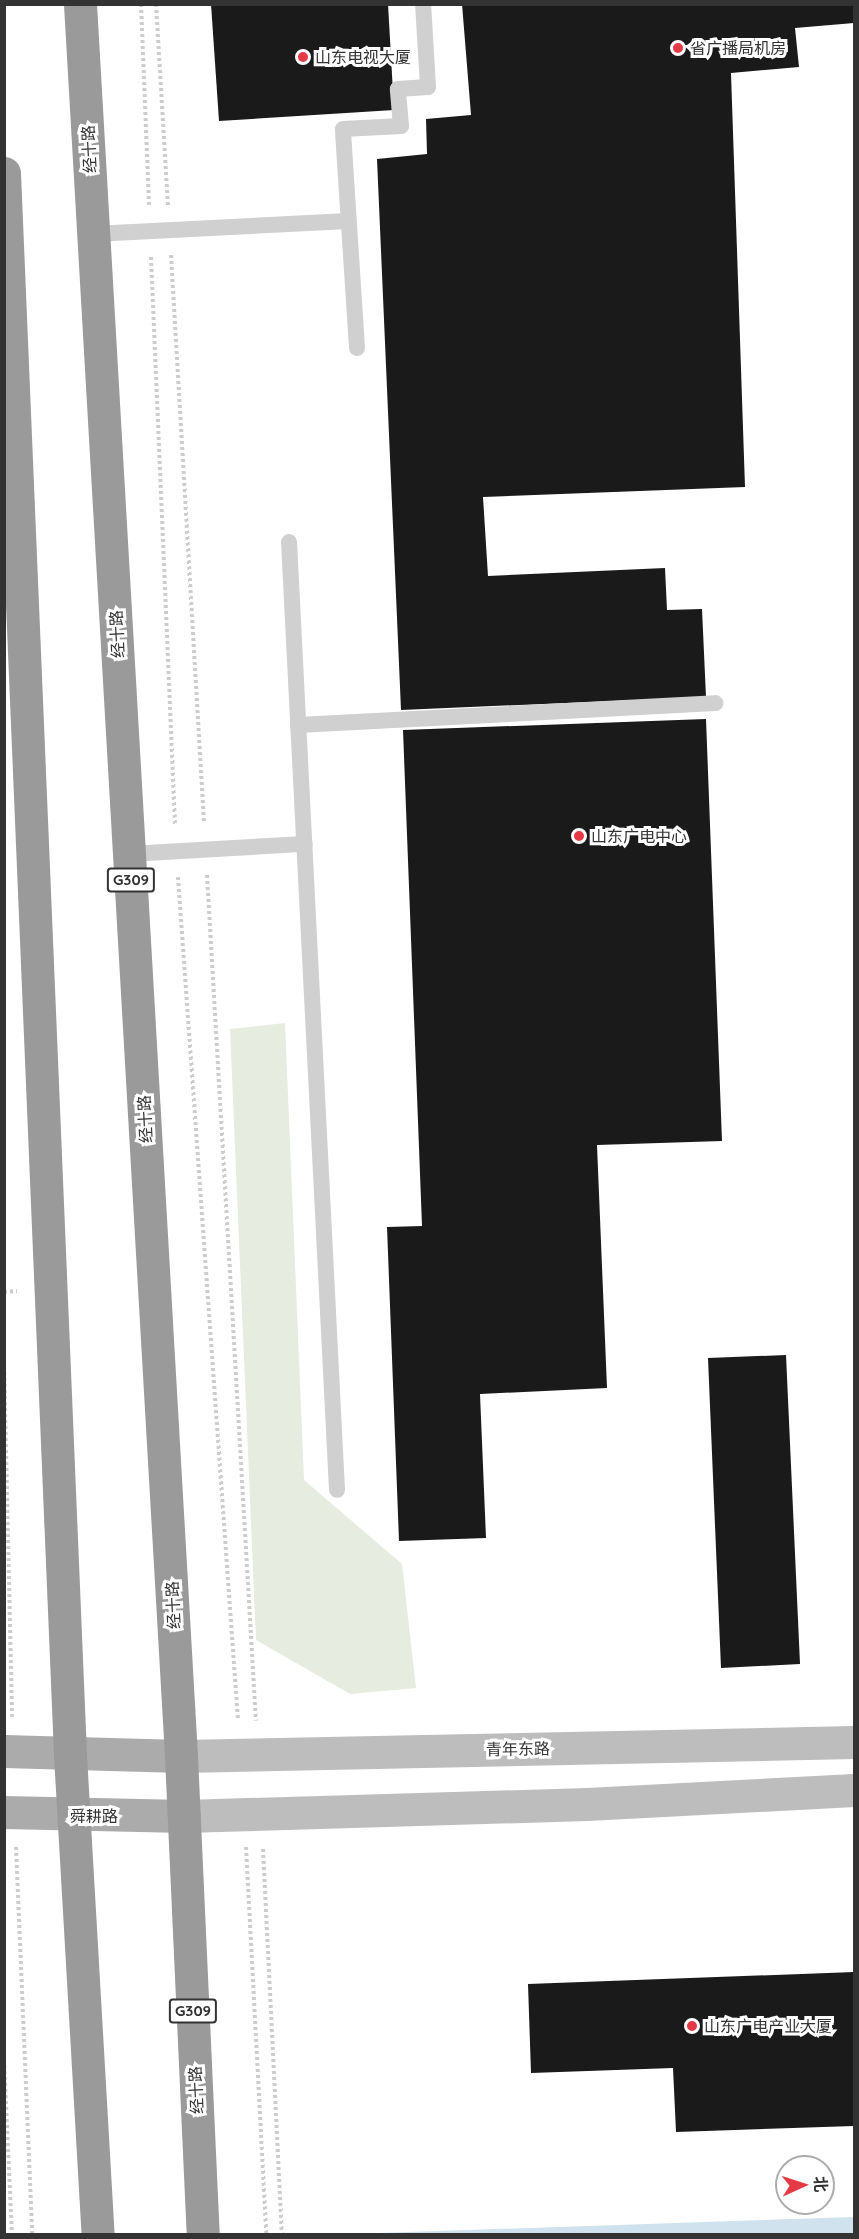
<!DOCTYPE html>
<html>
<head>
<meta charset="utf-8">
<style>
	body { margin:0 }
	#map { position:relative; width:859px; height:2239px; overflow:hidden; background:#fff; font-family:Quicksand,"Noto Sans SC",sans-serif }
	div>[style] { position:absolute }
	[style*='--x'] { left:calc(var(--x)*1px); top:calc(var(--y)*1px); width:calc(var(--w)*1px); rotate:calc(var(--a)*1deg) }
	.green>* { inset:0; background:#e6ecdf }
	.water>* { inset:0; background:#cfe2ee }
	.building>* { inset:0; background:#1a1a1a }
	.path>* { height:4px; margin-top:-2px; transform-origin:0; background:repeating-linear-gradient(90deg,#cdcdcd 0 3px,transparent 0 6px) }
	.lane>* { height:16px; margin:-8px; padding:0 8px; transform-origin:8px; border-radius:8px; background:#d0d0d0 }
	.secondary>* { height:33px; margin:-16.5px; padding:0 16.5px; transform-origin:16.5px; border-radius:16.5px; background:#bdbdbd }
	.primary>* { height:33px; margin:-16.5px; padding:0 16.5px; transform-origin:16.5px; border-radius:16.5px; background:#ababab }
	.highway>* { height:33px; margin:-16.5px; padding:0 16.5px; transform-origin:16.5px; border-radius:16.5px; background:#9a9a9a }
	.dots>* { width:16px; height:16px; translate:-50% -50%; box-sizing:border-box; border:3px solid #fff; border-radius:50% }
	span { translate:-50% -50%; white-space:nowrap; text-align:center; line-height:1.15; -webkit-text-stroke:6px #fff; paint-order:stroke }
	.shield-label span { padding:2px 4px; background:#fff; border:2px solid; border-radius:4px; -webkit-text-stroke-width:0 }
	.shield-label { font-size:15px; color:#333; font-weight:700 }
	.poi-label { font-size:16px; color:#333 }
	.left { translate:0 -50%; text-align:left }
	.street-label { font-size:16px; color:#333 }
	.frame { position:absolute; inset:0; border:6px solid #333; pointer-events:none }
	.north { position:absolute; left:775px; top:2155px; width:60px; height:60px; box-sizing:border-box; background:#fff; border:2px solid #adadad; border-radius:50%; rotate:87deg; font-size:16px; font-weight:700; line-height:24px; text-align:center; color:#333 }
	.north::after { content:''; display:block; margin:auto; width:21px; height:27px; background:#e63946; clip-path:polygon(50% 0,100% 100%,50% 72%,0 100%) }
</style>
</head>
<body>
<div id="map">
	<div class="green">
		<i style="clip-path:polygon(285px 1023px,304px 1480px,402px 1564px,416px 1688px,350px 1694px,256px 1640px,230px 1029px)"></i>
	</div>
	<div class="water">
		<i style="clip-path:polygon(854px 2217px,854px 2234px,349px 2234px)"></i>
	</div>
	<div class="building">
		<i style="clip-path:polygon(211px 4px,388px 4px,394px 110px,219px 121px)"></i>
		<i style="clip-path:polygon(462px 4px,854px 4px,854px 23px,795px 28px,799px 67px,731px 73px,745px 487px,483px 497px,488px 576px,665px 568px,667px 610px,702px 609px,706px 697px,401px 710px,377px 159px,427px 154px,426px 119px,471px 115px)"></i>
		<i style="clip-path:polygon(706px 719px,722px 1141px,597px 1145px,607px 1388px,480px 1394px,486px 1538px,399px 1541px,387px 1227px,422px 1226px,403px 730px)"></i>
		<i style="clip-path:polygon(786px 1355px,800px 1664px,721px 1668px,708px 1358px)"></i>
		<i style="clip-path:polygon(854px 1972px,854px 2126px,676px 2132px,673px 2068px,531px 2073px,528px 1984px)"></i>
	</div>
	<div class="path">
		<i style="--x:141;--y:4;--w:201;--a:87.7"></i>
		<i style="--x:156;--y:4;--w:202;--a:86.6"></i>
		<i style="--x:171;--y:255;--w:569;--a:86.67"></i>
		<i style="--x:151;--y:257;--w:569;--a:87.58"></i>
		<i style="--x:207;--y:875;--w:847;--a:86.69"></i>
		<i style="--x:178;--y:877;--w:845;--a:85.93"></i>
		<i style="--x:4;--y:1292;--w:13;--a:-4"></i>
		<i style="--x:4;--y:1360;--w:357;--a:88.7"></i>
		<i style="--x:16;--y:1847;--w:387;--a:87.6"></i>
		<i style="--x:246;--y:1847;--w:388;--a:87"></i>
		<i style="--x:263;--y:1849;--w:385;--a:87.2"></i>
		<i style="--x:4;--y:2059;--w:175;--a:87.4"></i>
	</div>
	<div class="lane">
		<i style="--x:93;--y:234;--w:256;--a:-2.9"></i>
		<i style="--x:357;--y:348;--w:219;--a:-93.7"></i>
		<i style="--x:343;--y:129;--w:58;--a:-3"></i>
		<i style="--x:401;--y:126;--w:37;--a:-95"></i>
		<i style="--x:398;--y:89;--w:30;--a:-4"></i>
		<i style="--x:428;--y:87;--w:83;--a:-93.4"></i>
		<i style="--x:289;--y:542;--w:949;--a:87.1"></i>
		<i style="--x:298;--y:725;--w:418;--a:-3"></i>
		<i style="--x:129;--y:854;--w:176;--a:-3.3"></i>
	</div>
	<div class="secondary">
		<i style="--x:181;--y:1756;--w:673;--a:-1.19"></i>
		<i style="--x:184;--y:1816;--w:403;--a:-1.7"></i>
		<i style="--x:587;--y:1804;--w:267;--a:-3"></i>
	</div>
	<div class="primary">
		<i style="--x:4;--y:1751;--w:177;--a:1.6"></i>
		<i style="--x:4;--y:1812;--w:180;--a:1.3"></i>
	</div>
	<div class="highway">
		<i style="--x:80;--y:4;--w:1755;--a:86.7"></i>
		<i style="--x:181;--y:1756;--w:479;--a:87.4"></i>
		<i style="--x:4;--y:173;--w:1583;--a:87.61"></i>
		<i style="--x:70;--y:1755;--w:480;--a:86.7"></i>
	</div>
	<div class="dots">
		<i style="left:678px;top:48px;background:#e63946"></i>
		<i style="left:303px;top:57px;background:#e63946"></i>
		<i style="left:579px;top:836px;background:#e63946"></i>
		<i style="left:692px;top:2026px;background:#e63946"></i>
	</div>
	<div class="shield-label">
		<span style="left:131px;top:880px">G309</span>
		<span style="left:193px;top:2011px">G309</span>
	</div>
	<div class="poi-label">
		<span class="left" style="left:690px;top:48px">省广播局机房</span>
		<span class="left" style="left:315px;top:57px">山东电视大厦</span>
		<span class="left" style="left:591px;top:836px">山东广电中心</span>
		<span class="left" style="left:704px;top:2026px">山东广电产业大厦</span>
	</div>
	<div class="street-label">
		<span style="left:89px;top:149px;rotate:-93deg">经十路</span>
		<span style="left:117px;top:634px;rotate:-93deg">经十路</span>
		<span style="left:145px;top:1119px;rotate:-93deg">经十路</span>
		<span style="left:173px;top:1605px;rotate:-93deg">经十路</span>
		<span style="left:518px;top:1749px;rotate:-1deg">青年东路</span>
		<span style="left:94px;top:1816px">舜耕路</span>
		<span style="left:196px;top:2090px;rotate:-93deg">经十路</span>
	</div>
	<div class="frame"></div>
	<div class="north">北</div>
</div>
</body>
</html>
